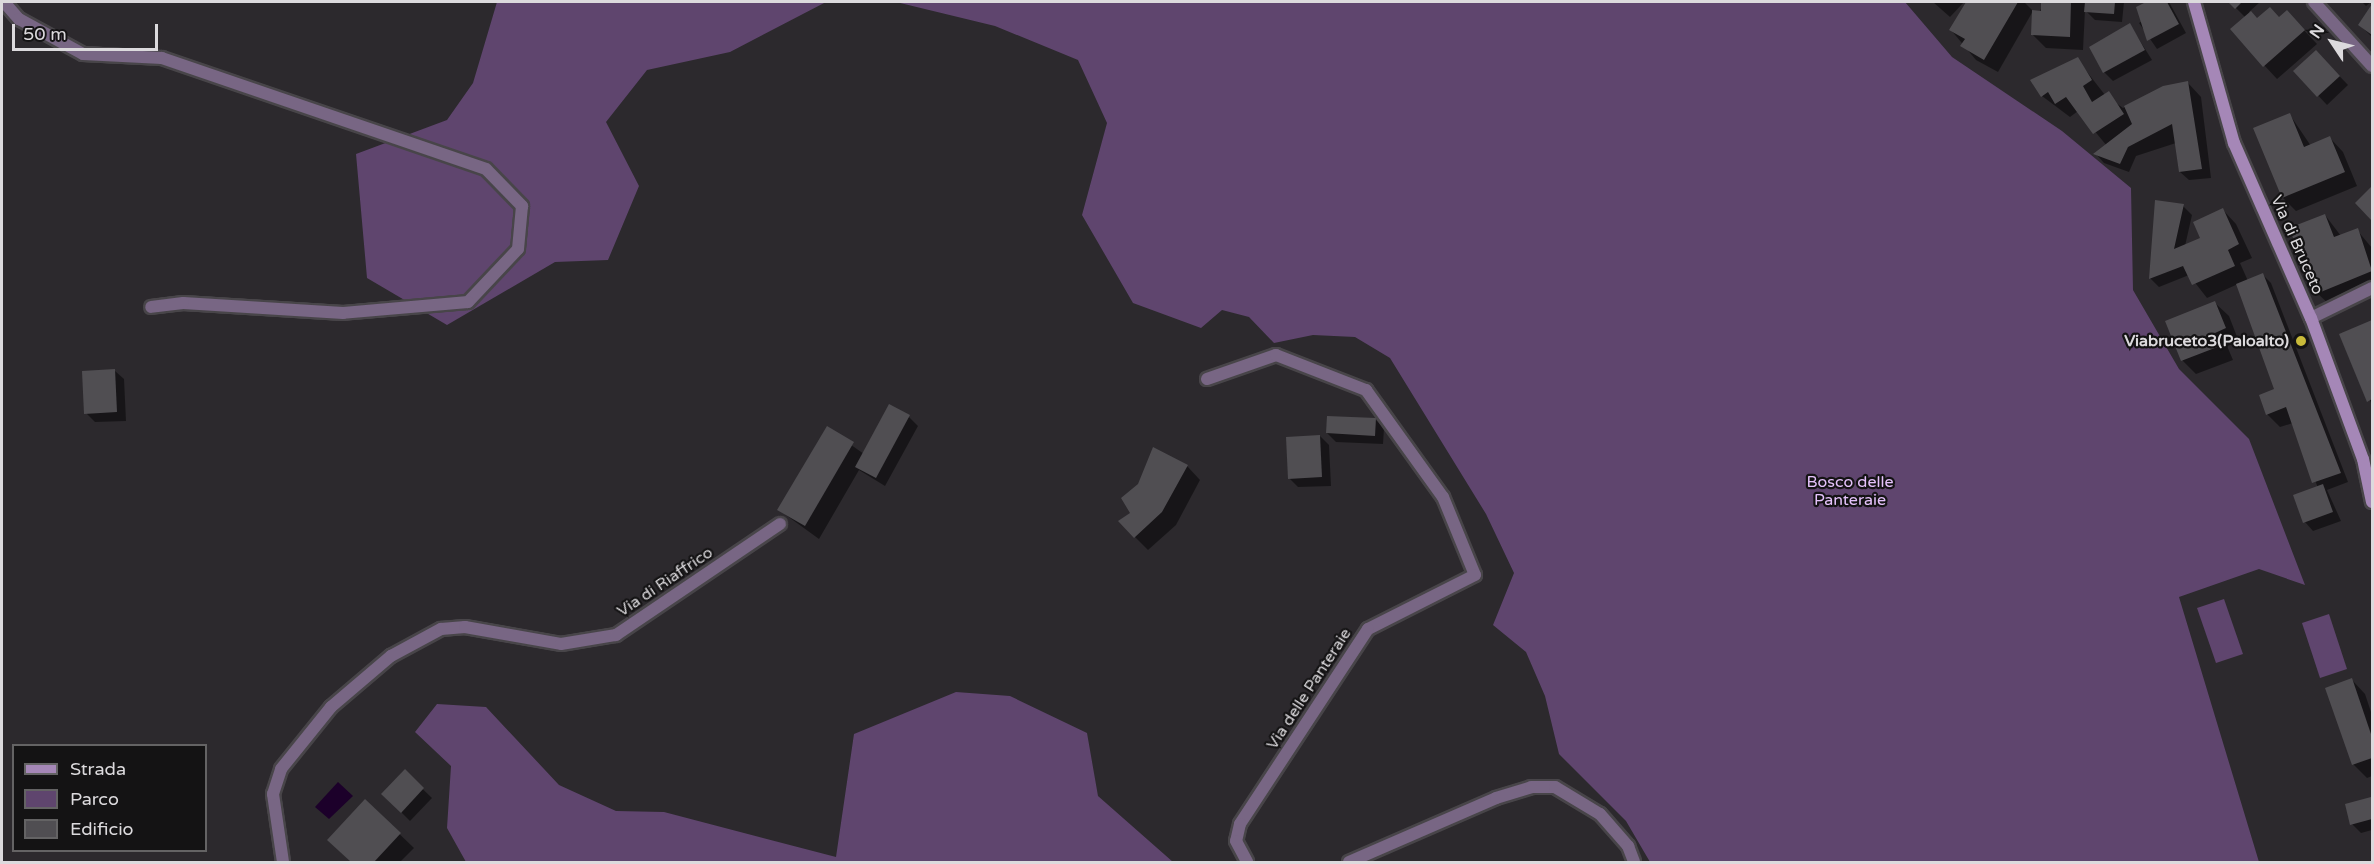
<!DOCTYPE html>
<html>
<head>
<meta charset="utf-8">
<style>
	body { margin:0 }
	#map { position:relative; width:2374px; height:864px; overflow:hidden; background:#2c292d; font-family:"Varela Round",sans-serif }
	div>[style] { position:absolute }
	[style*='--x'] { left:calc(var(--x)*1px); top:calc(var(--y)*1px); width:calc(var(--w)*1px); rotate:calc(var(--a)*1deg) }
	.green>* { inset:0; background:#5f456e }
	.water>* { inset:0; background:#1c002a }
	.shadow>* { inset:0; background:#0007 }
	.building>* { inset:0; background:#504e52 }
	.roads { filter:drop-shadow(2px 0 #484549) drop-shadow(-2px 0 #484549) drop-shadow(0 2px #484549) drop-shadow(0 -2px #484549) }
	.minor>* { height:12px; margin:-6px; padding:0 6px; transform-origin:6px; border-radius:6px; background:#786684 }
	.secondary>* { height:12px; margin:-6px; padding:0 6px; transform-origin:6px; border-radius:6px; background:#a587b7 }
	.dots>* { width:16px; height:16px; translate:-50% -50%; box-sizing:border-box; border:3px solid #141314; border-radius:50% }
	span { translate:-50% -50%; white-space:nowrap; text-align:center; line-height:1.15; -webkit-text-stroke:4.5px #141314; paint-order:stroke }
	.street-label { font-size:16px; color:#dcdadd }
	.poi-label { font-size:16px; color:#dcdadd; font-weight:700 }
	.right { translate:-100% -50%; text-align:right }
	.park-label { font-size:16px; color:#e5c2fb }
	.frame { position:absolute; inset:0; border:3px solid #dcdadd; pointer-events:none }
	.legend { position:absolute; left:12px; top:744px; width:195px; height:108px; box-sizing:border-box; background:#141314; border:2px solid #646364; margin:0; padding:8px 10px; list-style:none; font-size:18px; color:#dcdadd }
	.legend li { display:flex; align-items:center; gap:12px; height:30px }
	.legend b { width:30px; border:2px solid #646364 }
	.north { position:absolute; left:2302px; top:12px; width:60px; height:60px; -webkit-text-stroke:4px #141314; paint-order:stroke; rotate:305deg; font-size:16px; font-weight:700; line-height:24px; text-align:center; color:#dcdadd }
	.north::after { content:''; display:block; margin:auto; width:21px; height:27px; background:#dcdadd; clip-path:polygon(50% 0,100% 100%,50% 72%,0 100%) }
	.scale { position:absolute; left:12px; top:24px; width:146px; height:27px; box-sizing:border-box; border:3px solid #dcdadd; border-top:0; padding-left:8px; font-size:18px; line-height:21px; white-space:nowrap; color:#dcdadd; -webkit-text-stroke:4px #141314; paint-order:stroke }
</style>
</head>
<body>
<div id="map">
	<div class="green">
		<i style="clip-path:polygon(497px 2px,826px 2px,730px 52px,647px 70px,606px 122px,639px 186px,608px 260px,555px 262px,447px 325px,367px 278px,356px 154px,447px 120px,473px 83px)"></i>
		<i style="clip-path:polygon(896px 2px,1905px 2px,1952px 57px,2062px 131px,2131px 188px,2133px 290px,2179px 369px,2249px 439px,2305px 585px,2259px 569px,2179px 597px,2259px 862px,1650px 862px,1626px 821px,1559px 754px,1545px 696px,1526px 652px,1493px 625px,1514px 573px,1486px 514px,1390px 358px,1355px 337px,1313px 335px,1274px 343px,1249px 317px,1222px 310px,1201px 328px,1133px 303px,1082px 215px,1107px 123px,1078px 60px,995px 26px)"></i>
		<i style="clip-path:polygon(2224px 599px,2243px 654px,2216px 663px,2197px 608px)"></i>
		<i style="clip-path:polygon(2329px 614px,2347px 669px,2320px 678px,2302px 623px)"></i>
		<i style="clip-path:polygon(956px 692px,1010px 696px,1087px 733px,1098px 796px,1173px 862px,466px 862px,447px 828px,451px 766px,415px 732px,437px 704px,486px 707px,559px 785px,616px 811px,664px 812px,836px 857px,854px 734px)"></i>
	</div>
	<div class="water">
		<i style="clip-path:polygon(338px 782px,353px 796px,329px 819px,315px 807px)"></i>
	</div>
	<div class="shadow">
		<i style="clip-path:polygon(1933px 2px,1964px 2px,1950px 17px)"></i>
		<i style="clip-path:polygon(1967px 2px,2024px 2px,2033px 11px,1998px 72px,1976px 60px,1951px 30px)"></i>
		<i style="clip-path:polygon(2043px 2px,2124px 2px,2122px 22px,2095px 20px,2085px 10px,2083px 50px,2046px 48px,2033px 35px)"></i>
		<i style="clip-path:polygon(2149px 2px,2169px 2px,2186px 33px,2157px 49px,2139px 23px,2144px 20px,2138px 8px)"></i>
		<i style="clip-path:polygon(2230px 2px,2260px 2px,2249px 12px,2257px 20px,2279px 19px,2287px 12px,2317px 44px,2277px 79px,2264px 65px,2245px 17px)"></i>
		<i style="clip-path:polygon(2362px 2px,2371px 2px,2366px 6px)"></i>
		<i style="clip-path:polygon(2372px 7px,2372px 37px,2360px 25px)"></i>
		<i style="clip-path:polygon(2130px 25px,2152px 60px,2113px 81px,2104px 72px)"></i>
		<i style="clip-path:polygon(2077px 59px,2105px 95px,2123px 108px,2163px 87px,2188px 83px,2201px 97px,2211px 178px,2189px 180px,2180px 172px,2176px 143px,2136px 156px,2129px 172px,2104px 163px,2096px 154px,2107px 146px,2078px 111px,2070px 117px,2042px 96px)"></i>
		<i style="clip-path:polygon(2325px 61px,2348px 85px,2327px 105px,2295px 71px)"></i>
		<i style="clip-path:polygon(2290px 115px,2311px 146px,2330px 138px,2343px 152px,2357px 186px,2296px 211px,2283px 198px)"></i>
		<i style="clip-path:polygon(2183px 206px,2192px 215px,2185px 246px,2202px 239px,2223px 210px,2236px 224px,2252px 258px,2240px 263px,2248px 281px,2262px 274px,2271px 283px,2348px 482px,2327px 490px,2341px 521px,2313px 531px,2305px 522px,2318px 488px,2293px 423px,2280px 427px,2267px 414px,2276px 390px,2238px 284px,2207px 298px,2189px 275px,2159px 287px,2150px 278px)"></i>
		<i style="clip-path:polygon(2325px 215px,2341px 236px,2357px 230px,2372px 248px,2372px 289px,2331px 306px,2317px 293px)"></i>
		<i style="clip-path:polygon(2215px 303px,2229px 316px,2239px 342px,2227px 346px,2233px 360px,2196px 374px,2183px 361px,2167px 322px)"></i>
		<i style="clip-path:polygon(2372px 322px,2372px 405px,2341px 335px)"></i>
		<i style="clip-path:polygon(115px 371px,124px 379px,126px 421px,95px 422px,86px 413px)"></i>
		<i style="clip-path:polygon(909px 417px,918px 426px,885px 486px,859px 470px,819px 539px,779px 510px,827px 428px,864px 454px)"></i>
		<i style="clip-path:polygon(1375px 419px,1384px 428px,1383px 444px,1336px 442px,1327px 433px)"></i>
		<i style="clip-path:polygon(1320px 436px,1329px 445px,1331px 486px,1298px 487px,1289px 478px)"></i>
		<i style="clip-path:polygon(1187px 466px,1200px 480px,1176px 525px,1148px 550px,1135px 537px,1132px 514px)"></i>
		<i style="clip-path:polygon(2352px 680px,2365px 694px,2372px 715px,2372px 776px,2367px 778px,2353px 764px)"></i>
		<i style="clip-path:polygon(405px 772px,432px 798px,410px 821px,383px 794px)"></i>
		<i style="clip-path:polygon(2370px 798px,2372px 830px,2361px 833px,2352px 824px)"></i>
		<i style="clip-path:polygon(365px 801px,414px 848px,400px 862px,352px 862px,329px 840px)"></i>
	</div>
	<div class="building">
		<i style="clip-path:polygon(1966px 2px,2018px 2px,1984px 60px,1960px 46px,1965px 39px,1949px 30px)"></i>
		<i style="clip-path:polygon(2041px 2px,2071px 2px,2070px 37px,2031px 35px,2032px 10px,2041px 11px)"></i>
		<i style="clip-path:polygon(2085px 2px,2115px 2px,2114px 14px,2084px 12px)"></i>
		<i style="clip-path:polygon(2146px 2px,2167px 2px,2179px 24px,2147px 41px,2136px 7px)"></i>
		<i style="clip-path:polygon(2228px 2px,2242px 2px,2235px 9px)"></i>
		<i style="clip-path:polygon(2372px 4px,2372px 35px,2358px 25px)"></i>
		<i style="clip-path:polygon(2270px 7px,2279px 17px,2287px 10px,2305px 30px,2263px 67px,2230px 29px,2251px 11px,2257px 18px)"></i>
		<i style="clip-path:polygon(2130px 23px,2145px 50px,2103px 73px,2089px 47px)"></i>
		<i style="clip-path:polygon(2316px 50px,2340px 76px,2317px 97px,2293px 71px)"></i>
		<i style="clip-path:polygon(2078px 57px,2092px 80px,2083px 86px,2092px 102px,2109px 91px,2124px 114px,2093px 134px,2066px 97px,2055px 104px,2048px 92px,2041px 97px,2030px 80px)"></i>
		<i style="clip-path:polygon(2188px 81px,2202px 169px,2179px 172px,2172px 124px,2128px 147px,2120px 164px,2093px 154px,2132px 124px,2124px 106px,2163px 86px)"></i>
		<i style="clip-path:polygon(2290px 113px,2304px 147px,2330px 136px,2345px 172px,2282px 198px,2253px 128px)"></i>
		<i style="clip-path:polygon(2372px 186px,2372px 221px,2355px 203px)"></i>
		<i style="clip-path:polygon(2155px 200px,2184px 204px,2174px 249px,2200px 238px,2193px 222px,2223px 208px,2239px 244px,2228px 250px,2235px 266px,2192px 285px,2183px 266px,2149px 279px)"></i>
		<i style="clip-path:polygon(2325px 214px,2334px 237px,2358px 228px,2372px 271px,2316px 294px,2289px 228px)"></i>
		<i style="clip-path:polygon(2263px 273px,2341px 473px,2312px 483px,2286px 407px,2266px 415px,2259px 395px,2274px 389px,2236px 284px)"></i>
		<i style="clip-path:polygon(2215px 301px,2226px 328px,2215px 333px,2220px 346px,2181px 361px,2165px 321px)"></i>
		<i style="clip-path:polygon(2372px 320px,2372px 399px,2367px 402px,2339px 334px)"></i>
		<i style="clip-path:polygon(115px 369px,117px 412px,84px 414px,82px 371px)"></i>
		<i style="clip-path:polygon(889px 404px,910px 415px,876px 478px,855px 467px)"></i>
		<i style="clip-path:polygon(1327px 416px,1376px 418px,1375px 436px,1326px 433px)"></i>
		<i style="clip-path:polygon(827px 426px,854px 442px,805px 526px,777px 510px)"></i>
		<i style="clip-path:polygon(1320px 435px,1322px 477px,1288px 479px,1286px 437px)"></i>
		<i style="clip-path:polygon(1153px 447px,1188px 465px,1162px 512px,1134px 538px,1118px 521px,1130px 513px,1121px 498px,1138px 484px)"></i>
		<i style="clip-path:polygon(2323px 484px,2333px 512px,2303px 523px,2293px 495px)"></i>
		<i style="clip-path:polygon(2352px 678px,2372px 737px,2372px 758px,2352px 765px,2325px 688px)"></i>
		<i style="clip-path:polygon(405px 769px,424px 788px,401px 813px,381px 794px)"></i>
		<i style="clip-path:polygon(2371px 797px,2372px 819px,2350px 825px,2345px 804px)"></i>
		<i style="clip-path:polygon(365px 799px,401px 833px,374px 862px,351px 862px,327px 840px)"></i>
	</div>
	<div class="roads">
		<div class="minor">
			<i style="--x:4;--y:2;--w:23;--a:49"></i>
			<i style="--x:19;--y:19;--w:73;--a:28.7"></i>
			<i style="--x:83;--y:54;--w:79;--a:2.9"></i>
			<i style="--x:162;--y:58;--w:342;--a:18.9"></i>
			<i style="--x:486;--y:169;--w:52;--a:45.8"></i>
			<i style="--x:522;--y:206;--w:43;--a:95.3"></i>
			<i style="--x:518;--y:249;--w:73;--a:133.3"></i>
			<i style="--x:468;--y:302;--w:125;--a:175"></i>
			<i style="--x:343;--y:313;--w:160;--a:-176.4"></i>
			<i style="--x:183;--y:303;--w:32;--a:173"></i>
			<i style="--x:2314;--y:2;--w:86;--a:47.8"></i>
			<i style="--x:2311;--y:318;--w:68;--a:-26.2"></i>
			<i style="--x:1207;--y:379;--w:73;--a:-19.2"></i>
			<i style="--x:1276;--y:355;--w:97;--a:21.3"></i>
			<i style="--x:1366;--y:390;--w:132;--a:54.3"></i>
			<i style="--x:1443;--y:497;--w:84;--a:67.7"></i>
			<i style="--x:1475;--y:575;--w:120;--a:153.2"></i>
			<i style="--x:1368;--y:629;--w:233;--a:123.3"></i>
			<i style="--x:1240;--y:824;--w:17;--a:103"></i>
			<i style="--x:1236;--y:841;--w:24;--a:62"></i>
			<i style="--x:283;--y:862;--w:69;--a:-98.4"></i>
			<i style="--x:273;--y:794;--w:26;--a:-72"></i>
			<i style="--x:281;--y:769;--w:80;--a:-51.1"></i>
			<i style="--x:331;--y:707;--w:79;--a:-40.4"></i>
			<i style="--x:391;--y:656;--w:57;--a:-28.4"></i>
			<i style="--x:441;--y:629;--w:24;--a:-5"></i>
			<i style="--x:465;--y:627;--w:97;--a:10"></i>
			<i style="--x:561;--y:644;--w:56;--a:-9.3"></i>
			<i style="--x:616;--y:635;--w:198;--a:-34.1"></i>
			<i style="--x:1349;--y:862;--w:160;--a:-23.5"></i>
			<i style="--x:1496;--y:798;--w:37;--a:-17"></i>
			<i style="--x:1531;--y:787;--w:24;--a:0"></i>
			<i style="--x:1555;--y:787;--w:52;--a:31"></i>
			<i style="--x:1600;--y:814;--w:43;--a:48.8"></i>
			<i style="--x:1628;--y:846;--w:17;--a:69"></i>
		</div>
		<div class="secondary">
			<i style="--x:2194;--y:2;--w:147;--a:74.2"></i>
			<i style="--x:2234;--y:143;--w:191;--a:66.3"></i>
			<i style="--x:2311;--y:318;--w:150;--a:69.8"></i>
			<i style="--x:2363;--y:459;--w:44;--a:78.2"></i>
		</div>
	</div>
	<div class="dots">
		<i style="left:2301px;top:341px;background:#c9ba3a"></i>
	</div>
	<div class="street-label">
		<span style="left:2297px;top:245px;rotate:66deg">Via di Bruceto</span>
		<span style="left:665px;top:582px;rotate:-34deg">Via di Riaffrico</span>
		<span style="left:1309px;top:689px;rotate:-57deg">Via delle Panteraie</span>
	</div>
	<div class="poi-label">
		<span class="right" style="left:2289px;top:341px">Viabruceto3(Paloalto)</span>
	</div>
	<div class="park-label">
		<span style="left:1850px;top:491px">Bosco delle<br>Panteraie</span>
	</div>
	<div class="frame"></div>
	<ul class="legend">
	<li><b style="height:8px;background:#a587b7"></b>Strada</li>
	<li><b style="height:16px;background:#5f456e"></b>Parco</li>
	<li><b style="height:16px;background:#504e52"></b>Edificio</li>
	</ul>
	<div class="north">N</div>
	<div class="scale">50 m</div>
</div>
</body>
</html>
